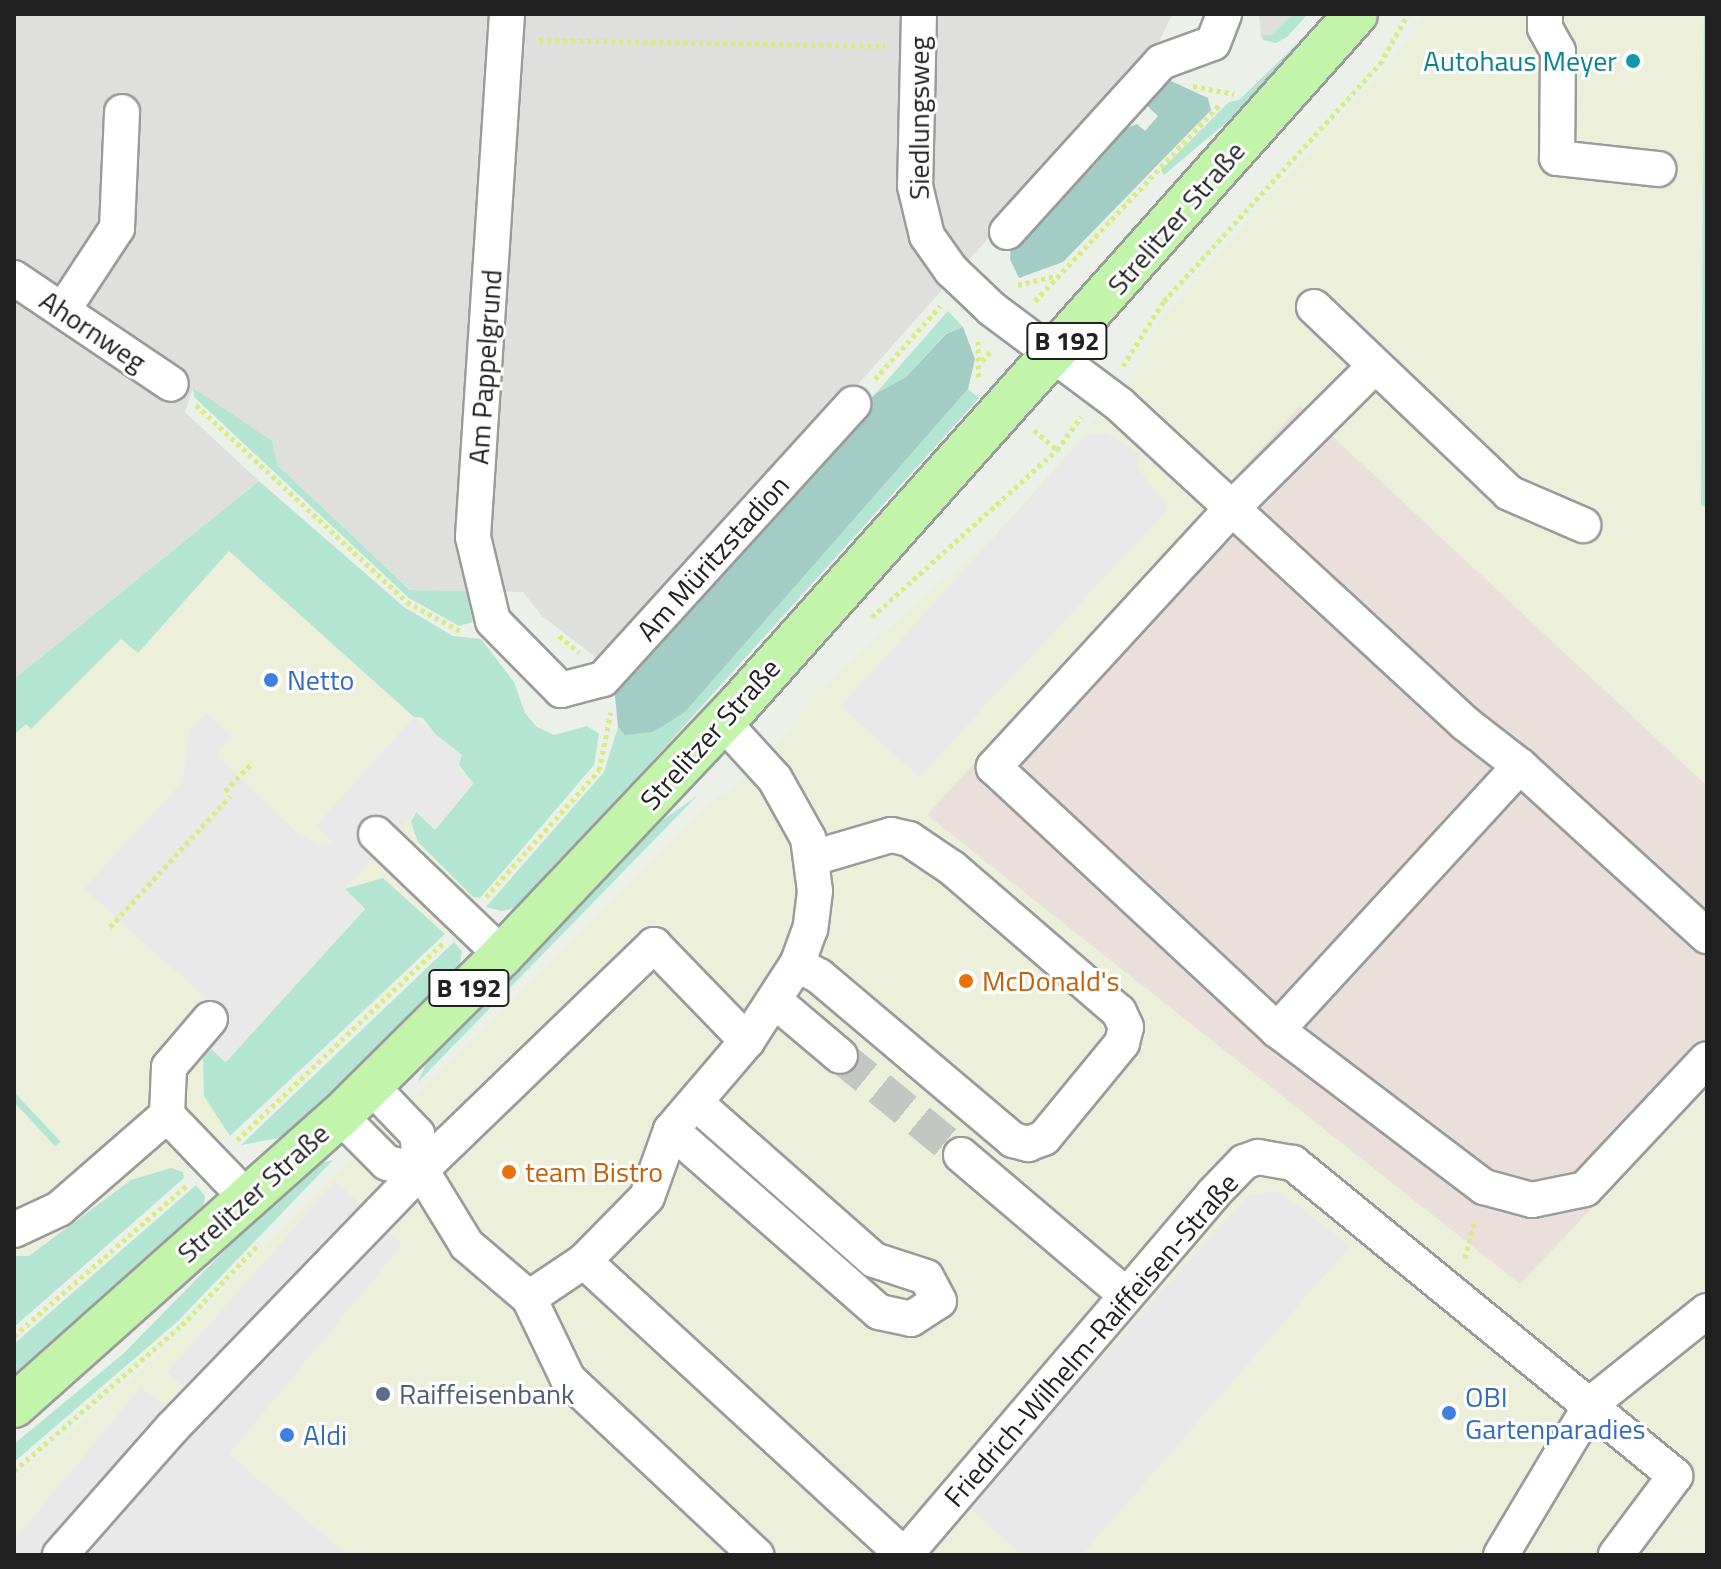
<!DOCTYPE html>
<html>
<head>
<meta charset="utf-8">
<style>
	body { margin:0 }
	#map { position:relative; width:1721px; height:1569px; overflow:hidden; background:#ebf1e9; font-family:"Titillium Web",sans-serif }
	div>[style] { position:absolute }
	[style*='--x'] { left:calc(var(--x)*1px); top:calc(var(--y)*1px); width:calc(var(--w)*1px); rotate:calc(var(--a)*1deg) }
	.residential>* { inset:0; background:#dfdfde }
	.commercial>* { inset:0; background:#ecefda }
	.industrial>* { inset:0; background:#e9dfdb }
	.grass>* { inset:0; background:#b4e5d2 }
	.forest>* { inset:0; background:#a2ccc4 }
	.parking>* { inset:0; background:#e9e9e9 }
	.minor-tunnel>* { height:34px; margin-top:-17px; transform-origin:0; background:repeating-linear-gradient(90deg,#c3c7c1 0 34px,transparent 0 51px) }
	.path>* { height:5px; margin-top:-2.5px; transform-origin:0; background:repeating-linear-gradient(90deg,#d6ed7d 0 4px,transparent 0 8px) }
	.roads { filter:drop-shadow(2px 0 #9b9b9b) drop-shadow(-2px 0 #9b9b9b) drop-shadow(0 2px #9b9b9b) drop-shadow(0 -2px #9b9b9b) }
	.minor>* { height:34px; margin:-17px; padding:0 17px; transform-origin:17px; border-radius:17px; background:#fff }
	.major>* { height:42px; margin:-21px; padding:0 21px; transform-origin:21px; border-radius:21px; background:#c2f4ab }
	.dots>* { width:22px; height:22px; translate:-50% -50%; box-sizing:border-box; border:4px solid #fff; border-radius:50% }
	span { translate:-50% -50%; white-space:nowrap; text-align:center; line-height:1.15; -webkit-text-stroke:6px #fff; paint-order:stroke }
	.shield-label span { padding:2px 6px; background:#fff; border:2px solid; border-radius:6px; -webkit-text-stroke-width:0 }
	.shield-label { font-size:26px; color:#212121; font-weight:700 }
	.culture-label { font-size:28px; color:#0d838f }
	.right { translate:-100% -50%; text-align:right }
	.street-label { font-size:28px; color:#212121 }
	.shop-label { font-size:28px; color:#366cbe }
	.left { translate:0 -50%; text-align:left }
	.food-label { font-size:28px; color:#c56008 }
	.service-label { font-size:28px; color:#4e5e75 }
	.frame { position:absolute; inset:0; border:16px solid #212121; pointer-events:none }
</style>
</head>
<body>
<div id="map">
	<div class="residential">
		<i style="clip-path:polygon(14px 14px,1172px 14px,1155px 51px,607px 666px,542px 616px,523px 592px,411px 590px,193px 389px,185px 412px,259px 481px,14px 679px)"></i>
		<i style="clip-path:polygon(1259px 14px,1292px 14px,1271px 35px,1261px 35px)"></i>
	</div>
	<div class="commercial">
		<i style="clip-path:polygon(1425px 14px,1704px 14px,1707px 1555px,14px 1555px,14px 1480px,186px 1331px,261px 1249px,718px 796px,726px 796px,794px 727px,803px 706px,821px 687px,999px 532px,1140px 367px,1160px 320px,1402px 48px)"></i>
		<i style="clip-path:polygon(259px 481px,404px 607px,453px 636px,481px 639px,514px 682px,525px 713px,537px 727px,554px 735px,593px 728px,600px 741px,594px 765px,480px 898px,387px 991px,14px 1327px,14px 679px)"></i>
	</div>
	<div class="industrial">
		<i style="clip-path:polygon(1300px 406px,1707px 786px,1707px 1086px,1520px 1284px,927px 815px)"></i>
	</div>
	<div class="grass">
		<i style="clip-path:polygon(1292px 14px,1308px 14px,1287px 37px,1276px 43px,1263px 40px,1261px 35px,1271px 35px)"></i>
		<i style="clip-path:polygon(1704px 14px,1707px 14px,1707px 508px,1701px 505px)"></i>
		<i style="clip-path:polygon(1302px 39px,1240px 111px,1164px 175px,1161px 170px,1229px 102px,1239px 100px)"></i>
		<i style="clip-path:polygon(948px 311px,963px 327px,945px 334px,906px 377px,875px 394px)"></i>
		<i style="clip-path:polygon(193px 388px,272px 441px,277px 465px,410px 590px,466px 591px,473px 622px,459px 626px,409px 598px,194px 397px)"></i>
		<i style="clip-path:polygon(968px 389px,979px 398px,522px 906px,502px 911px,486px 907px,604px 772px,618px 727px,626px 735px,685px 712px)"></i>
		<i style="clip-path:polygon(259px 481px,404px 607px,453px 636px,481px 639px,514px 682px,525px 713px,537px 727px,554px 735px,587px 726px,599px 734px,594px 765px,480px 898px,473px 897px,418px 842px,411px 822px,417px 811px,436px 829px,473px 783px,423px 718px,414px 717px,229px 551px,138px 653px,121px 639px,31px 729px,26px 724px,14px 735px,14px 679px)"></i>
		<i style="clip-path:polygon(697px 796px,418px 1082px,429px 1057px,590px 888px,654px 826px)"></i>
		<i style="clip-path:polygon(383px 878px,445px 934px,230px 1136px,204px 1096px,203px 1058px,211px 1049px,226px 1062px,365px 909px,345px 889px)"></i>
		<i style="clip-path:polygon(454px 942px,462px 951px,458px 975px,290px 1136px,241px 1145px)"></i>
		<i style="clip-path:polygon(14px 1092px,61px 1142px,55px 1146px,14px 1102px)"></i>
		<i style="clip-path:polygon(333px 1160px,177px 1322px,14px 1462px,14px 1444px,123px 1354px,277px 1197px,320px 1163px)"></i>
		<i style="clip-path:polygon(171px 1168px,183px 1172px,184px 1178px,14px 1327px,14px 1256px,29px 1256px,131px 1180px)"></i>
		<i style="clip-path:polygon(196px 1185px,205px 1196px,202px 1215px,14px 1374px,14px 1344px)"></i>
	</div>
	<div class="forest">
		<i style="clip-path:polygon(1171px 81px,1208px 98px,1211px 110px,1063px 262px,1019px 278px,1010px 259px,1011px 241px,1097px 163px,1101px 145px,1114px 133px,1137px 124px,1145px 131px,1158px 116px,1144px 103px)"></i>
		<i style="clip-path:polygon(963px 327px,975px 359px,968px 389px,685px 712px,653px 732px,625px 735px,618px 727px,614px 685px,875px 394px,906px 377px,946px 334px)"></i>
	</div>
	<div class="parking">
		<i style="clip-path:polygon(1107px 433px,1140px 454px,1137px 467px,1169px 508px,919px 777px,841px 706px,1087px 434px)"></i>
		<i style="clip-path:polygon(206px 713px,232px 737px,216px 755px,299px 835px,320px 845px,335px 843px,316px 826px,414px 717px,462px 755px,458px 768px,474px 783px,435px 830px,416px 812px,345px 889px,365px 909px,225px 1062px,207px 1045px,230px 1020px,84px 889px,183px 781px,189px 731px)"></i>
		<i style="clip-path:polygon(336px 1181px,402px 1245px,229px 1454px,347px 1555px,14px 1555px,14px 1540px,141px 1387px,173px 1412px,191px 1393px,167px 1372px)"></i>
		<i style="clip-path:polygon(1279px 1191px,1350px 1246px,1082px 1555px,1023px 1555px,966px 1506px,1249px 1195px)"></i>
	</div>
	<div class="minor-tunnel">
		<i style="--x:840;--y:1056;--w:156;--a:39.3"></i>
	</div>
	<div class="path">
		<i style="--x:539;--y:40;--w:346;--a:1"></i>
		<i style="--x:1193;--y:86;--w:42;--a:11"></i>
		<i style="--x:1018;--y:285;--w:38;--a:-14"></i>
		<i style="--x:1035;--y:301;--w:270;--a:-46.8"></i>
		<i style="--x:978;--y:341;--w:39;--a:89"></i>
		<i style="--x:982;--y:361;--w:15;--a:-48"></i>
		<i style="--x:1123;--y:366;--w:77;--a:-57.8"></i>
		<i style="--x:1164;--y:301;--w:321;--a:-47.7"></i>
		<i style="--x:1380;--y:64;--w:57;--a:-60.8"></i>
		<i style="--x:875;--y:379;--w:98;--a:-48.3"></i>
		<i style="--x:196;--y:405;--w:289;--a:43"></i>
		<i style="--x:407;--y:602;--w:60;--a:28.7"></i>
		<i style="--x:1034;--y:430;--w:30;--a:41"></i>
		<i style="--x:872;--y:617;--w:249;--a:-42.1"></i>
		<i style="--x:1057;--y:450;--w:41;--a:-54"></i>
		<i style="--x:559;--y:636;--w:26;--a:39"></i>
		<i style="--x:225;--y:791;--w:39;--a:-46"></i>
		<i style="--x:486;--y:897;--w:170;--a:-48.3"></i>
		<i style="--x:599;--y:770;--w:59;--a:-78.3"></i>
		<i style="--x:110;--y:927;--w:178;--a:-47.5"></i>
		<i style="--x:237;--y:1140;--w:286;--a:-43.7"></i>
		<i style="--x:1465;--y:1258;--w:40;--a:-75.6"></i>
		<i style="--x:14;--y:1336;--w:231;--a:-41.1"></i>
		<i style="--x:14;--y:1471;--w:223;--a:-41"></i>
		<i style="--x:182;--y:1325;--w:112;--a:-46.5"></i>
	</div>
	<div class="roads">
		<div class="minor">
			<i style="--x:507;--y:14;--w:524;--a:93.72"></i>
			<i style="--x:473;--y:537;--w:86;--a:76.6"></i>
			<i style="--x:493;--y:621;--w:97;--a:45.4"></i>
			<i style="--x:561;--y:690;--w:43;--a:-14.7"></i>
			<i style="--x:603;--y:679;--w:372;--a:-47.7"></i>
			<i style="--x:919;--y:14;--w:172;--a:91.3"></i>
			<i style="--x:915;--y:186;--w:51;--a:76.5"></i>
			<i style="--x:927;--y:236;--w:42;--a:54.8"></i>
			<i style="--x:951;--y:270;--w:57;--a:43.6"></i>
			<i style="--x:992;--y:309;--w:159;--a:36.8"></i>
			<i style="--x:1119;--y:404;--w:472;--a:42.7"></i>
			<i style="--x:1466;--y:724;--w:68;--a:37.9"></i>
			<i style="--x:1520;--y:766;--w:253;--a:42.3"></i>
			<i style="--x:1545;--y:14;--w:14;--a:90"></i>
			<i style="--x:1545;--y:28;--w:26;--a:61"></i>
			<i style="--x:1558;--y:51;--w:107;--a:90.5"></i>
			<i style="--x:1557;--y:158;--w:102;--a:6.2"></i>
			<i style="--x:1007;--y:232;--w:229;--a:-47.8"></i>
			<i style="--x:1161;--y:62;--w:55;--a:-20.1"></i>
			<i style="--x:1213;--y:43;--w:31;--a:-69"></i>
			<i style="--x:14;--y:278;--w:189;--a:34"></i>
			<i style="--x:1314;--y:307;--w:269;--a:43.6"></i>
			<i style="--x:1509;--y:493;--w:81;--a:23.4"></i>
			<i style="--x:63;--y:310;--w:98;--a:-56.6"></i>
			<i style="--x:117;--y:228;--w:116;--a:-87.5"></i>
			<i style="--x:1374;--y:367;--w:197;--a:135.2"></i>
			<i style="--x:1234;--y:506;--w:355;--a:132.6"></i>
			<i style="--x:994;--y:767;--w:386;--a:42.9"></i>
			<i style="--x:1277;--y:1030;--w:260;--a:37.2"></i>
			<i style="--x:1484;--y:1187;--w:50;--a:15.2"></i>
			<i style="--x:1532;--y:1200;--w:54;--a:-11.7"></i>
			<i style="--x:1585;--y:1189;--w:178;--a:-46.8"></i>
			<i style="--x:723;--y:722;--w:77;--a:47.6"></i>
			<i style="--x:775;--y:779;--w:68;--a:60.8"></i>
			<i style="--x:808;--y:838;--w:53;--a:82.5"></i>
			<i style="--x:815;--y:891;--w:38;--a:97"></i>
			<i style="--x:810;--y:929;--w:37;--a:110"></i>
			<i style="--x:797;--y:964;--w:92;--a:123"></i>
			<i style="--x:747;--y:1041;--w:117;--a:130.5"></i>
			<i style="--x:671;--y:1130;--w:71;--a:109.7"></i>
			<i style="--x:647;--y:1197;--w:90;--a:134.5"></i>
			<i style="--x:584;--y:1261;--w:66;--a:146.1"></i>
			<i style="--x:529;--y:1298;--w:90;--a:64.3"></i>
			<i style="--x:568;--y:1379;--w:258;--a:43.1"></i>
			<i style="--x:376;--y:834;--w:175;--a:43.8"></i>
			<i style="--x:797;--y:964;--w:25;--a:29"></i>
			<i style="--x:819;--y:976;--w:254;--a:40.2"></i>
			<i style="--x:1013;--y:1140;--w:16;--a:15"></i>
			<i style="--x:1028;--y:1144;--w:17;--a:-21"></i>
			<i style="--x:1044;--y:1138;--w:123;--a:-50.6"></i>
			<i style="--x:1122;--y:1043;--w:16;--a:-76"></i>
			<i style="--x:1126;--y:1027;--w:17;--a:-115"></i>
			<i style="--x:1119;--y:1012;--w:221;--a:-139.2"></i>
			<i style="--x:952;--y:868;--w:52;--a:-146"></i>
			<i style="--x:909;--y:839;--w:18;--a:-167"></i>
			<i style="--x:891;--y:835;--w:81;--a:163.6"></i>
			<i style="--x:775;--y:1001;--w:85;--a:40.2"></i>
			<i style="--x:1277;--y:1030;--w:359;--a:-47.4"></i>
			<i style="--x:167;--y:1115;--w:48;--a:-87.6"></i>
			<i style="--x:169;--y:1067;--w:63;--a:-49.5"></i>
			<i style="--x:340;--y:1116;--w:66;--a:45"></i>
			<i style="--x:387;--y:1163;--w:35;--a:12"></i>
			<i style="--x:421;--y:1170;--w:36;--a:-96"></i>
			<i style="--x:417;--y:1134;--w:66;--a:-133.8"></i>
			<i style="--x:671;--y:1130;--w:276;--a:41.2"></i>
			<i style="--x:879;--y:1312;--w:33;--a:12"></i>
			<i style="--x:911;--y:1319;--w:33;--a:-33"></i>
			<i style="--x:939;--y:1301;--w:27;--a:-118"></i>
			<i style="--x:926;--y:1277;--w:55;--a:-161.9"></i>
			<i style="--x:874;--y:1260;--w:237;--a:-138.6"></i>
			<i style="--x:961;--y:1155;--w:216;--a:40.3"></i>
			<i style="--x:421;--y:1170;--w:88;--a:58.5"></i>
			<i style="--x:467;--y:1245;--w:82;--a:40.5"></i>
			<i style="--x:14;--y:1230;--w:50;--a:-25"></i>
			<i style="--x:59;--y:1209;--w:143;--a:-41"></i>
			<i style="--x:167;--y:1115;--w:115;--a:46.1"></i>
			<i style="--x:584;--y:1261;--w:435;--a:42.6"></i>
			<i style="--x:60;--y:1555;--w:169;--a:-48.6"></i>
			<i style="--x:172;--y:1428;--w:359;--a:-46"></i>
			<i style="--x:421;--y:1170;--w:324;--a:-44"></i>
			<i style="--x:654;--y:945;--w:134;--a:45.9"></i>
			<i style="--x:905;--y:1555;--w:475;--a:-49.5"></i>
			<i style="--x:1213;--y:1194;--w:45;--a:-45.9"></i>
			<i style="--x:1244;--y:1162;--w:15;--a:-20"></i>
			<i style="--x:1258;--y:1157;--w:36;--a:10"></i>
			<i style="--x:1293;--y:1163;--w:494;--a:39.3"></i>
			<i style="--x:1675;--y:1476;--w:99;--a:126.8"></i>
			<i style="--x:1501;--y:1555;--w:177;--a:-59.1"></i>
			<i style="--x:1592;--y:1403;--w:147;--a:-38.7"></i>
		</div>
		<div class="major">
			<i style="--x:14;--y:1406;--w:436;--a:-41.7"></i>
			<i style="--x:340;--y:1116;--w:228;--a:-44.8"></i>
			<i style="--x:502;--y:955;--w:339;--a:-46.6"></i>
			<i style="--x:735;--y:709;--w:932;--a:-48.22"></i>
		</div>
	</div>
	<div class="dots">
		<i style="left:1633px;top:61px;background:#0f9aa8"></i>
		<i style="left:271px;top:680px;background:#3f7fe0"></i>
		<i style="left:966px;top:981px;background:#e8710a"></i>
		<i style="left:509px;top:1172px;background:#e8710a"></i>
		<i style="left:383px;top:1394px;background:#5c6f8a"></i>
		<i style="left:1449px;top:1413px;background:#3f7fe0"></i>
		<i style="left:287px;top:1435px;background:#3f7fe0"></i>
	</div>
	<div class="shield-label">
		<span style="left:1067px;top:341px">B 192</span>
		<span style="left:469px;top:988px">B 192</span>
	</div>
	<div class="culture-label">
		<span class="right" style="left:1617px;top:61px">Autohaus Meyer</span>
	</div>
	<div class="street-label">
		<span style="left:919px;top:118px;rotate:-90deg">Siedlungsweg</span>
		<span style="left:1176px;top:218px;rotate:-49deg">Strelitzer Straße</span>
		<span style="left:93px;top:331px;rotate:34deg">Ahornweg</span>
		<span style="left:485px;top:367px;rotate:-86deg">Am Pappelgrund</span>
		<span style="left:713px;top:558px;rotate:-48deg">Am Müritzstadion</span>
		<span style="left:710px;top:734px;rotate:-48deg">Strelitzer Straße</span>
		<span style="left:253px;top:1193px;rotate:-42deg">Strelitzer Straße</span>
		<span style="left:1091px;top:1340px;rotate:-49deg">Friedrich-Wilhelm-Raiffeisen-Straße</span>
	</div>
	<div class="shop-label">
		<span class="left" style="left:287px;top:680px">Netto</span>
		<span class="left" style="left:1465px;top:1413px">OBI<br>Gartenparadies</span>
		<span class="left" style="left:303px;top:1435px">Aldi</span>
	</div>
	<div class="food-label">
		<span class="left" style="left:982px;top:981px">McDonald's</span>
		<span class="left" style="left:525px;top:1172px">team Bistro</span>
	</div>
	<div class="service-label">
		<span class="left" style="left:399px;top:1394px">Raiffeisenbank</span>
	</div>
	<div class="frame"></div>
</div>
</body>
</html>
